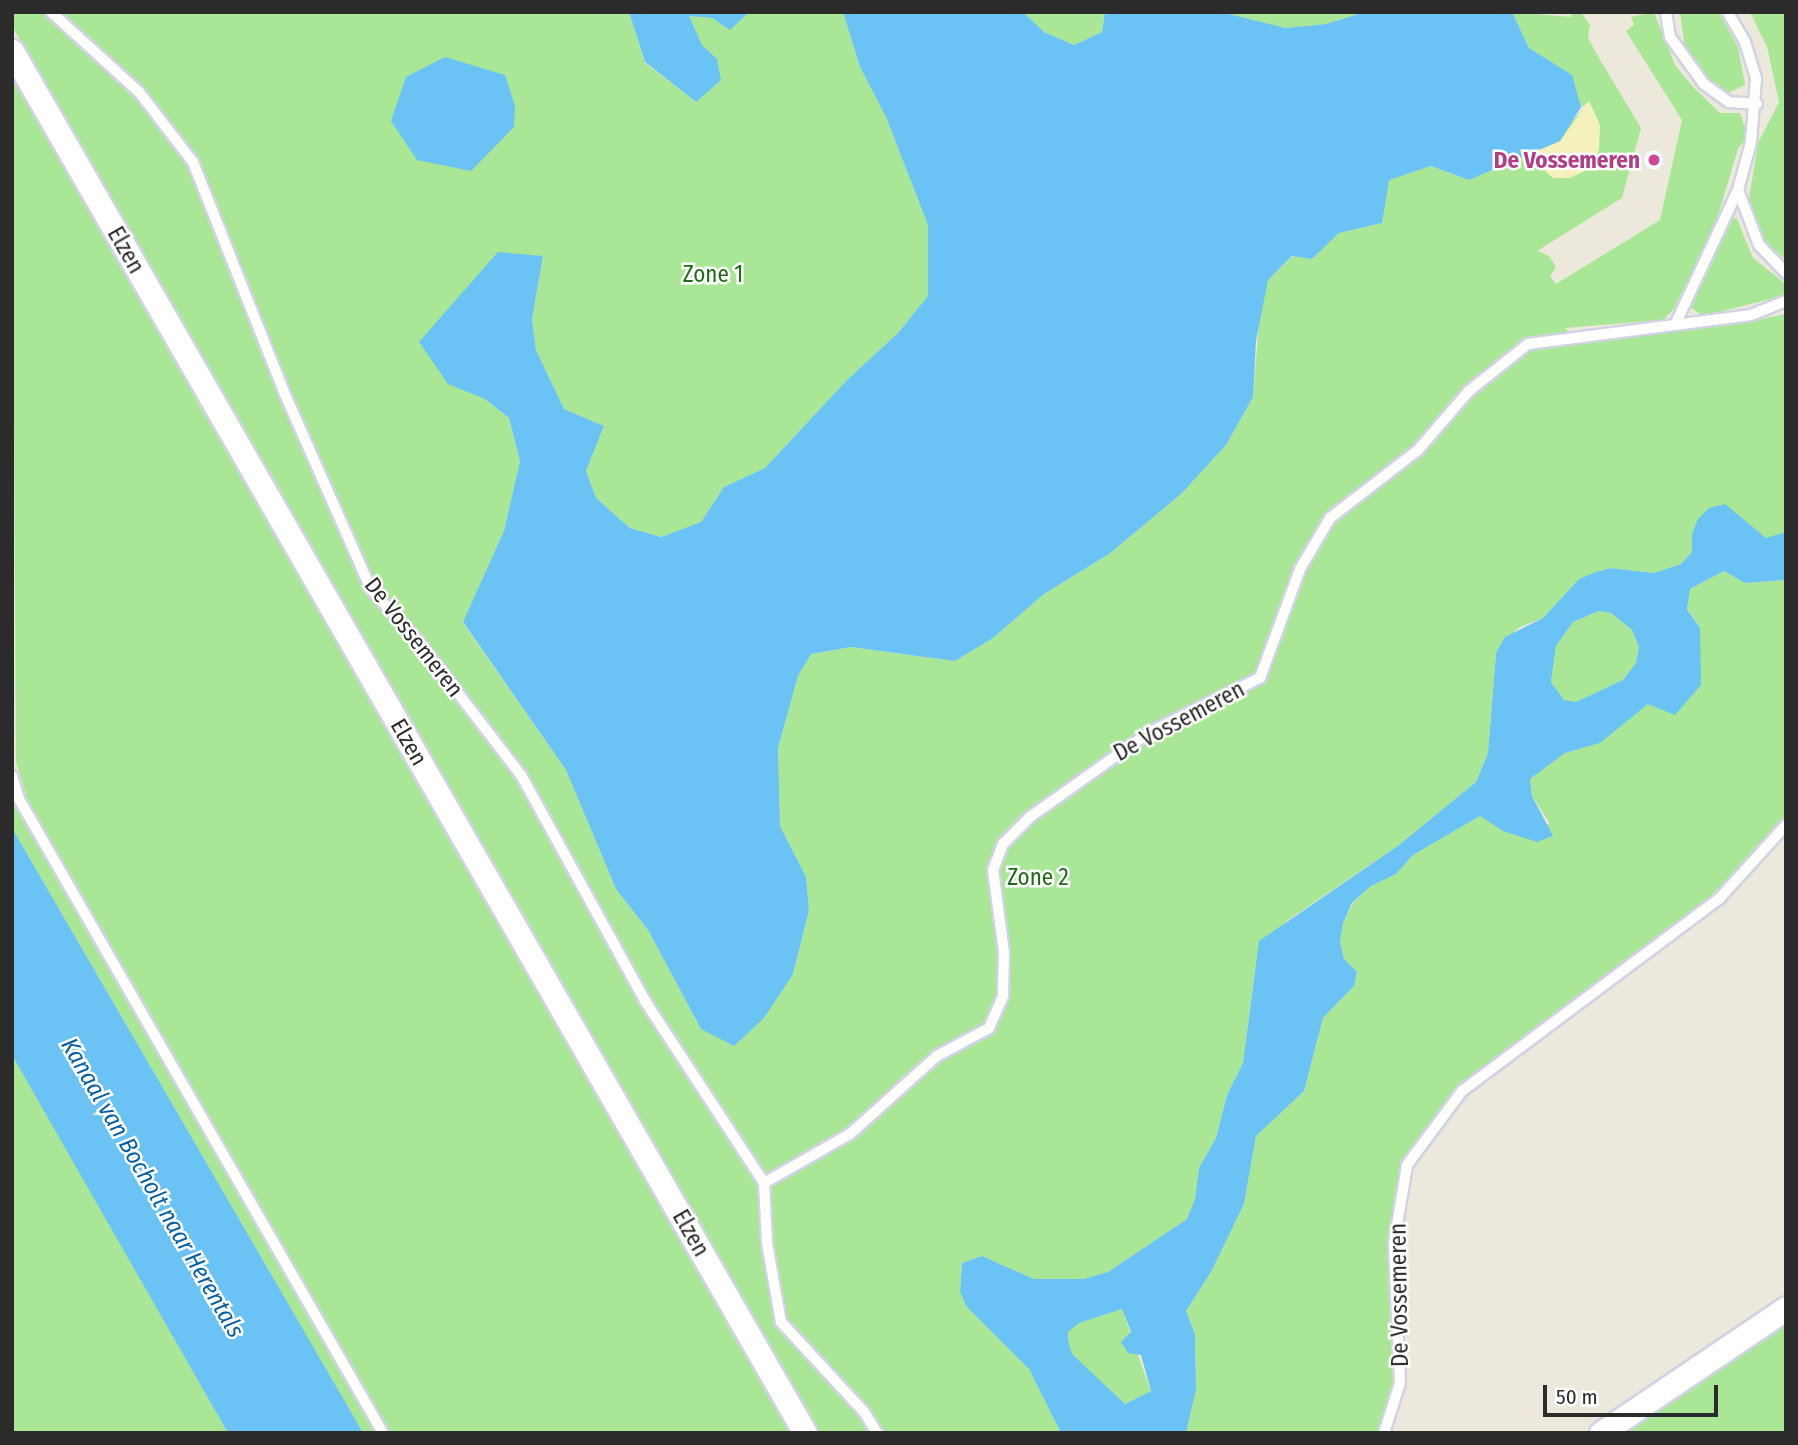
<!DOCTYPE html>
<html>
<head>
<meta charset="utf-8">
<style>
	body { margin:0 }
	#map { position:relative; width:1798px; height:1445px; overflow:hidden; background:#ede8dc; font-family:"Fira Sans Condensed",sans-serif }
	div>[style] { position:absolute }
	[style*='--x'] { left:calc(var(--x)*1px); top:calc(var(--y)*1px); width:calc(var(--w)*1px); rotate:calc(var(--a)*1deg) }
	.green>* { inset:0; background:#a9e796 }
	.sand>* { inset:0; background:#f4f1bd }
	.water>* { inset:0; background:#6ac2f5 }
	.roads { filter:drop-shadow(2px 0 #d1d3e4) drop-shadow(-2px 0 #d1d3e4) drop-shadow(0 2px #d1d3e4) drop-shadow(0 -2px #d1d3e4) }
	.service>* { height:10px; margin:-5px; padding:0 5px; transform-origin:5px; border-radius:5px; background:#fff }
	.minor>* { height:23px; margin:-11.5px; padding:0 11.5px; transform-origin:11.5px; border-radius:11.5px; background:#fff }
	.dots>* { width:19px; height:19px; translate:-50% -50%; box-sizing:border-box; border:4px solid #fff; border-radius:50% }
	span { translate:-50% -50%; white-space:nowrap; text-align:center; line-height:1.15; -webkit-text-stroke:5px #fff; paint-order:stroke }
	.hotel-label { font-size:23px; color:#b23c85; font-weight:700 }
	.right { translate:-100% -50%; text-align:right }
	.street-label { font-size:23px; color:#2b2b2b }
	.park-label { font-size:23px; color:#206c16 }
	.water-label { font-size:24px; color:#075ea3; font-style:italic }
	.frame { position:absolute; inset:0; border:14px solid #2b2b2b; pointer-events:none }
	.scale { position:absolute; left:1543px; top:1385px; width:175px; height:32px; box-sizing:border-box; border:4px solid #2b2b2b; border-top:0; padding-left:9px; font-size:21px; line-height:24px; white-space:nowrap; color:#2b2b2b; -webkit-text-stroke:5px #fff; paint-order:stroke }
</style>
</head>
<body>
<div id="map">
	<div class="green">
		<i style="clip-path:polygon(12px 12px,629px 12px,645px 63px,696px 102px,717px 59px,702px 45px,689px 16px,712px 18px,730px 29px,749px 12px,843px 12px,860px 67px,886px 117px,928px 225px,928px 296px,898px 333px,847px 380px,765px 468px,724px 487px,701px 522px,661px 537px,630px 528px,596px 498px,586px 471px,604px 426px,564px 409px,536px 350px,532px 319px,543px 256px,448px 383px,485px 399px,509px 418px,520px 461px,504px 531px,463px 623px,566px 770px,616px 889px,648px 930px,701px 1029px,793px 974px,809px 910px,806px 877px,780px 826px,778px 748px,798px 676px,811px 654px,851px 647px,955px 661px,993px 638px,1044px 594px,1109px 554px,1181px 494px,1226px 445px,1253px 397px,1261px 298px,1268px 280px,1293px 256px,1312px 259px,1339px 233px,1382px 223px,1388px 180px,1431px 166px,1469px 180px,1526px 154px,1535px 164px,1589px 102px,1581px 107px,1571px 75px,1529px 48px,1512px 12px,1571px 17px,1572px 12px,1581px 12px,1590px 25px,1588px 38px,1599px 58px,1641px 128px,1622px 198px,1537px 251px,1549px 256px,1556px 267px,1550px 276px,1556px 284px,1660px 220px,1682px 120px,1626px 31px,1634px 25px,1631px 17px,1654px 12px,1675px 65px,1694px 88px,1720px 113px,1740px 113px,1748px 136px,1738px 149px,1713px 232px,1673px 310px,1663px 320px,1565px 328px,1574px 337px,1675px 325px,1726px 326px,1786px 314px,1786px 532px,1766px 539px,1752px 531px,1739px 515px,1692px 534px,1692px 552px,1681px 564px,1654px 573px,1610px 568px,1596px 572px,1579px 579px,1543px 618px,1518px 628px,1496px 653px,1488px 753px,1476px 782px,1399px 845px,1285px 922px,1255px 970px,1243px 1063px,1227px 1095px,1216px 1138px,1199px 1168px,1195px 1199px,1187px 1219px,1108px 1272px,1083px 1279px,1034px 1279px,982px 1256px,962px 1263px,960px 1292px,966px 1306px,1029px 1369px,1061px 1433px,818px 1433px,12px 26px)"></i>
		<i style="clip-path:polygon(1023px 12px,1105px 12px,1102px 32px,1074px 45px,1044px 32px)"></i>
		<i style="clip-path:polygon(1221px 12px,1365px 12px,1326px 24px,1286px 28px)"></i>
		<i style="clip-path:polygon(1680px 12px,1719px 12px,1738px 47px,1745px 85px,1728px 93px,1721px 91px,1695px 68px,1685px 49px)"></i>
		<i style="clip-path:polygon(1750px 12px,1786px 12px,1786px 260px,1765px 242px,1749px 199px,1758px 143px,1779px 102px,1767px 47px)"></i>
		<i style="clip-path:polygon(12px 73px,792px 1433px,391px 1433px,27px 798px,16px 762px)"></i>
		<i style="clip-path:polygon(1730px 217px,1737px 219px,1753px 258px,1786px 284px,1786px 295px,1703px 316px,1691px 308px)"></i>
		<i style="clip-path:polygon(1724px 571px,1745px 583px,1786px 580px,1786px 825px,1719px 899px,1462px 1091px,1407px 1165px,1398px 1210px,1400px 1383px,1384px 1433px,1186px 1433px,1196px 1390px,1195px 1334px,1186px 1311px,1211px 1272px,1244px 1204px,1256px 1136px,1304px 1091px,1323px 1018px,1354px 986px,1357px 972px,1344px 959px,1340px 942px,1343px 923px,1353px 903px,1371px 886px,1396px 874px,1413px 855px,1480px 816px,1503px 831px,1550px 824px,1532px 796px,1530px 779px,1565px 753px,1600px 743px,1648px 703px,1700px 628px,1687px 608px,1690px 589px)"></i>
		<i style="clip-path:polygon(1599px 611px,1611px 613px,1632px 630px,1639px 647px,1636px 663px,1623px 680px,1576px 702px,1564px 700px,1551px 682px,1556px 646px,1573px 622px)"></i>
		<i style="clip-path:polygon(12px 795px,286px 1279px,375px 1433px,363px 1433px,12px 828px)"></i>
		<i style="clip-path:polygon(12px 1055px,77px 1167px,228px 1433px,12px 1433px)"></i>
		<i style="clip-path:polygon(1122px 1309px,1151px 1392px,1124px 1404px,1072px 1354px,1068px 1341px,1068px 1332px,1078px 1323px)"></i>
		<i style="clip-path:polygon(1786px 1324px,1786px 1433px,1624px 1433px)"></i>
	</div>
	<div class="sand">
		<i style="clip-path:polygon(1589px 101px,1600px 125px,1599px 150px,1591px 168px,1570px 178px,1553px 178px,1526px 154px,1560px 141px)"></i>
	</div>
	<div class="water">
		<i style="clip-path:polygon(629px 12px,749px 12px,730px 30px,712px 18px,689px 16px,702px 45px,717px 59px,721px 80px,696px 102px,645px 62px)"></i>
		<i style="clip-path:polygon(843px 12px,1023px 12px,1044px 32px,1074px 45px,1102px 32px,1105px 12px,1221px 12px,1286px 28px,1326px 24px,1365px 12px,1512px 12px,1529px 48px,1572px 75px,1581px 107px,1560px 141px,1469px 180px,1431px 166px,1389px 180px,1382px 223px,1339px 233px,1312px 259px,1292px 256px,1268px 280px,1256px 341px,1253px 397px,1226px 445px,1181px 494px,1109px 554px,1044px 594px,993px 638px,955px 661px,851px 647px,811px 654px,798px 676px,778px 748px,780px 826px,806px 877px,809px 910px,793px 974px,764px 1018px,734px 1046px,701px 1029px,648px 930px,616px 889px,566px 770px,463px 622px,504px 531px,520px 461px,509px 418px,485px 399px,448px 384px,419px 342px,498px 252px,543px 256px,532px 319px,536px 350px,564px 409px,604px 426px,586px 471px,596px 498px,630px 528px,661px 537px,701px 522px,724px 487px,765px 468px,847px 380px,898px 333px,928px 296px,928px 225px,886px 117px,860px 67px)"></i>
		<i style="clip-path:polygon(445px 57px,505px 75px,515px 106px,514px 127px,471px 171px,417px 160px,391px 121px,406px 77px)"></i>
		<i style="clip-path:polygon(evenodd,1725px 504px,1766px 538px,1786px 532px,1786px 580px,1745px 583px,1724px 571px,1690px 589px,1687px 609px,1700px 628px,1701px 685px,1675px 715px,1648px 704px,1600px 743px,1565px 753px,1530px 779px,1532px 796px,1553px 836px,1537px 842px,1503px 831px,1480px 816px,1413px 855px,1396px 874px,1371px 886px,1352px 903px,1343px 923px,1340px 942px,1344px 959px,1357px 972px,1354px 986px,1323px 1018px,1304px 1091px,1256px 1136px,1244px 1204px,1211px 1272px,1186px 1311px,1195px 1334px,1196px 1390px,1186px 1433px,1061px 1433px,1029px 1369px,966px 1306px,960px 1292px,962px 1263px,982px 1256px,1034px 1279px,1083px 1279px,1108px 1272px,1187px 1219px,1195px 1199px,1199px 1168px,1216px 1138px,1227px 1095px,1243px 1063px,1259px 941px,1399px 845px,1476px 782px,1488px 753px,1496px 653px,1505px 637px,1543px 618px,1579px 579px,1596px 572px,1610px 568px,1654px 573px,1681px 564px,1692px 552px,1692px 534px,1698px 519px,1709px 508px,1725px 504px,1599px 611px,1611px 613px,1632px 630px,1639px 647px,1636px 663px,1623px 680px,1576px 702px,1564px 700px,1551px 682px,1556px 646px,1573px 622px,1599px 611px,1725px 504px,1122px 1309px,1131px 1332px,1121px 1342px,1128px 1353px,1141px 1355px,1151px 1391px,1125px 1404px,1072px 1354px,1068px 1340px,1068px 1332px,1079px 1323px,1122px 1309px)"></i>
		<i style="clip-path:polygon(12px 828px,351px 1412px,363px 1433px,228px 1433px,12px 1055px)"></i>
	</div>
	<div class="roads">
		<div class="service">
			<i style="--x:51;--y:12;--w:119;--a:42.3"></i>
			<i style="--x:139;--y:92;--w:88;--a:52.4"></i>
			<i style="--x:193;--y:162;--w:247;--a:68.4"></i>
			<i style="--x:284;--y:392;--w:215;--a:66.2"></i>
			<i style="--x:371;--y:589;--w:70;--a:47.9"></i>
			<i style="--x:418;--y:641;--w:169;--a:52.5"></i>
			<i style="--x:521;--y:775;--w:258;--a:61.2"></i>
			<i style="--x:645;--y:1001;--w:217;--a:56.8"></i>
			<i style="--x:764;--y:1183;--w:60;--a:87.1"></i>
			<i style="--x:767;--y:1243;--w:80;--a:80"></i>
			<i style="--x:781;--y:1322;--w:122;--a:47.3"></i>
			<i style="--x:864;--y:1412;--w:25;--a:58"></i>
			<i style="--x:1666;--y:12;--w:25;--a:81"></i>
			<i style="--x:1670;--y:37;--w:58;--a:54.1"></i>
			<i style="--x:1704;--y:84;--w:31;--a:36"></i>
			<i style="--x:1729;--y:102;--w:28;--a:4"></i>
			<i style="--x:1738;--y:190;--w:59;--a:69.1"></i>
			<i style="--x:1759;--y:245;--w:39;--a:46"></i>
			<i style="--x:1675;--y:325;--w:149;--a:-65"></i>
			<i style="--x:1738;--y:190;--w:50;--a:-74.8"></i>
			<i style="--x:1751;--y:142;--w:64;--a:-85.5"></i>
			<i style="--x:1756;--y:78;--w:38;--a:-107"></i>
			<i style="--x:1745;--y:42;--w:34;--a:-120"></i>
			<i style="--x:12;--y:776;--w:24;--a:73"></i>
			<i style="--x:19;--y:799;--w:731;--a:60.14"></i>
			<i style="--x:764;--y:1183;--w:99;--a:-29.7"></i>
			<i style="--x:850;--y:1134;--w:117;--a:-41.9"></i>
			<i style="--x:937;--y:1056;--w:59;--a:-28.3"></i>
			<i style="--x:989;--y:1028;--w:35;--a:-66"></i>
			<i style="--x:1003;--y:996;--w:44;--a:-88.7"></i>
			<i style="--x:1004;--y:952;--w:83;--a:-97.6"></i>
			<i style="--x:993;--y:870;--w:28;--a:-69"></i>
			<i style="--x:1003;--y:844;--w:38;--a:-45"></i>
			<i style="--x:1030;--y:817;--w:145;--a:-35.4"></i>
			<i style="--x:1148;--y:733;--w:125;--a:-26.2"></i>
			<i style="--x:1260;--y:678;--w:116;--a:-69.8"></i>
			<i style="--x:1300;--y:569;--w:59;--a:-59.5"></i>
			<i style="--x:1330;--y:518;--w:111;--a:-37.7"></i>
			<i style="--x:1418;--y:450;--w:78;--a:-49.2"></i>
			<i style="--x:1469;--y:391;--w:75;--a:-38.5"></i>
			<i style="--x:1528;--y:344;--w:225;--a:-7.4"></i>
			<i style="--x:1751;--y:315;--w:38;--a:-22"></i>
			<i style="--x:1384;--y:1433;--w:52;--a:-72.3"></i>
			<i style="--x:1400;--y:1383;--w:140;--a:-92.5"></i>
			<i style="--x:1394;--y:1243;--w:79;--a:-80.5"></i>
			<i style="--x:1407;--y:1165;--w:92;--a:-53.4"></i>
			<i style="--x:1462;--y:1091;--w:321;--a:-36.8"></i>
			<i style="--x:1719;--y:899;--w:100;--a:-47.8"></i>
		</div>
		<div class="minor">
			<i style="--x:12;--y:51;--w:1593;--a:60.15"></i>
			<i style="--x:1601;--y:1433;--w:223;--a:-34"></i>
		</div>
	</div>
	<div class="dots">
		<i style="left:1654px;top:160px;background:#d1479c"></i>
	</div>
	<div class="hotel-label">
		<span class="right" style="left:1640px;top:160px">De Vossemeren</span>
	</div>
	<div class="street-label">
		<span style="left:126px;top:250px;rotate:60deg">Elzen</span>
		<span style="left:414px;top:637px;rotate:52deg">De Vossemeren</span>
		<span style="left:1179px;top:721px;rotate:-28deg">De Vossemeren</span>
		<span style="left:409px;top:742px;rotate:60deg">Elzen</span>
		<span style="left:691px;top:1233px;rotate:60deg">Elzen</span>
		<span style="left:1399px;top:1295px;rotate:-91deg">De Vossemeren</span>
	</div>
	<div class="park-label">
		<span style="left:713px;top:274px">Zone 1</span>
		<span style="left:1038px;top:877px">Zone 2</span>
	</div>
	<div class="water-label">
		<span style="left:152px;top:1188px;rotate:60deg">Kanaal van Bocholt naar Herentals</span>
	</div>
	<div class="frame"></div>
	<div class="scale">50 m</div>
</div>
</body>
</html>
